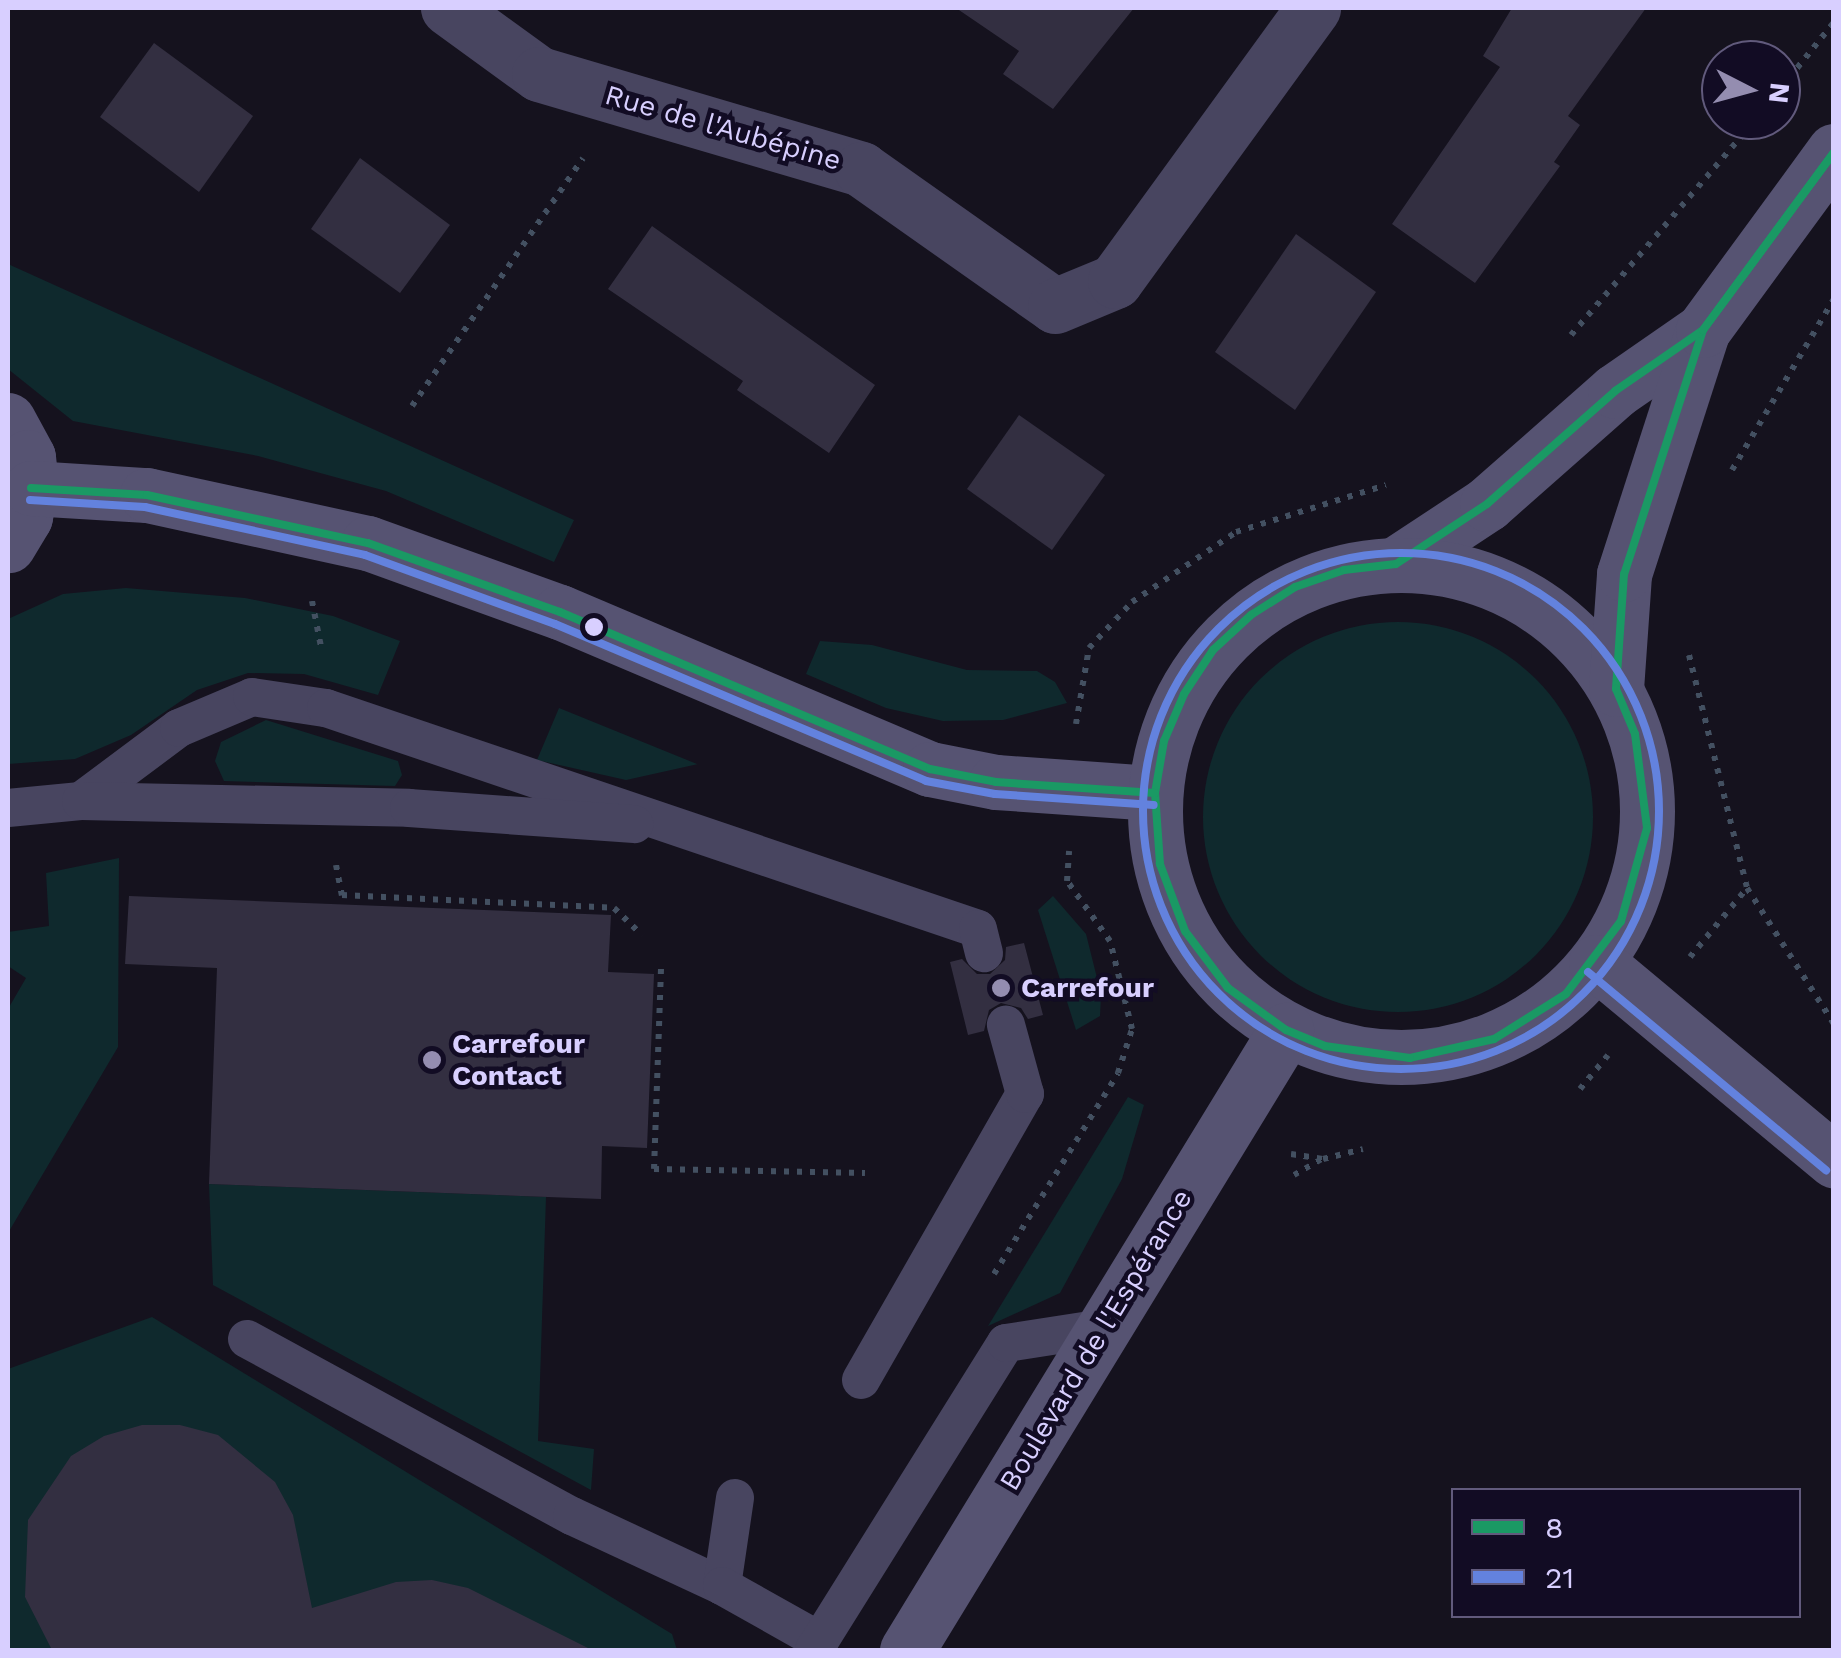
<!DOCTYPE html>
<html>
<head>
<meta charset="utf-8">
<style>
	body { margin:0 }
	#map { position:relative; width:1841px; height:1658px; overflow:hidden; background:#15121e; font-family:"Work Sans",sans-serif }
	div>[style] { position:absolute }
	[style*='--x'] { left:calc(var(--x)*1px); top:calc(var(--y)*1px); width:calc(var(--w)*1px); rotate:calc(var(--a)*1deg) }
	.green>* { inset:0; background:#0f292d }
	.round { border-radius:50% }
	.building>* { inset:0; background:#332f41 }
	.path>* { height:6px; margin-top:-3px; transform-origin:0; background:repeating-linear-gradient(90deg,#435061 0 5px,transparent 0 13px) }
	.lane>* { height:38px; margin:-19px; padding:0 19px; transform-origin:19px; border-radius:19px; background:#484560 }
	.street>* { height:55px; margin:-27.5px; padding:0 27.5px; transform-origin:27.5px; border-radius:27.5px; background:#484560 }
	.secondary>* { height:55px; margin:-27.5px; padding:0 27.5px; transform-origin:27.5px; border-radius:27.5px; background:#565372 }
	.secondary>.ring { margin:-27.5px; padding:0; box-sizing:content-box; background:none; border:55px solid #565372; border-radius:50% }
	.bus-1>* { height:8px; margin:-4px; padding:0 4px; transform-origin:4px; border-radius:4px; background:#1a9964 }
	.bus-2>* { height:8px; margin:-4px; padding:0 4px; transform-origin:4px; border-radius:4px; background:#6382de }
	.bus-2>.ring { margin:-4px; padding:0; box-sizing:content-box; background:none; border:8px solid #6382de; border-radius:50% }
	.dots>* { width:28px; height:28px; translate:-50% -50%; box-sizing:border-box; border:5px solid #120c24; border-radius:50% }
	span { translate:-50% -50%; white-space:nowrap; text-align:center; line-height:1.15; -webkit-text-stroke:9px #120c24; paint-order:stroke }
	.street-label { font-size:28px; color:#d8cfff }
	.poi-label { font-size:28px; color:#d8cfff; font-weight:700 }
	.left { translate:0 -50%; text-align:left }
	.frame { position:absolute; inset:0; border:10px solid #d8cfff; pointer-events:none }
	.legend { position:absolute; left:1451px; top:1488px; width:350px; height:130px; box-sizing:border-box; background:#120c24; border:2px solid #615a7c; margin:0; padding:12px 18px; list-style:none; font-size:30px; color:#d8cfff }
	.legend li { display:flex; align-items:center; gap:20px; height:50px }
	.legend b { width:50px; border:2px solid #615a7c }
	.north { position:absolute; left:1701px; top:40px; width:100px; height:100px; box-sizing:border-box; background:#120c24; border:2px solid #615a7c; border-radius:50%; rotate:96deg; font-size:28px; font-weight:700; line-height:40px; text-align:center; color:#d8cfff }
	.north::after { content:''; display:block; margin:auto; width:35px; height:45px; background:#948db0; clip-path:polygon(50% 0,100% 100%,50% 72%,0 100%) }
</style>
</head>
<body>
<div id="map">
	<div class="green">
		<i style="clip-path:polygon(8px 264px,574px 520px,554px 562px,386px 491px,258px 456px,73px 421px,8px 369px)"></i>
		<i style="clip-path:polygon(126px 588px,245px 598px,333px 616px,400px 641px,378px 695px,304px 674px,248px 673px,197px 690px,131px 735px,75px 759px,8px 764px,8px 619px,63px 594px)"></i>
		<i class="round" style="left:1203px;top:622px;width:390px;height:390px"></i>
		<i style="clip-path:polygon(820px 641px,872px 645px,967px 670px,1037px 671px,1055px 682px,1067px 703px,1003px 720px,943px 721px,886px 708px,806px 674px)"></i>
		<i style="clip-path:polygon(559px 708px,697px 764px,698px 764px,626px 780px,537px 760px)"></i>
		<i style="clip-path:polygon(266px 720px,398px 761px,402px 775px,395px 786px,224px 781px,215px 761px,221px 742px)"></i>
		<i style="clip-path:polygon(119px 858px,118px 1047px,8px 1233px,8px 1009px,26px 978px,8px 966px,8px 932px,49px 926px,46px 873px)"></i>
		<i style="clip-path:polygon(1053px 896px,1086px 934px,1101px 994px,1100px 1016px,1076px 1030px,1038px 910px)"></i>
		<i style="clip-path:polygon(1128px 1097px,1144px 1105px,1122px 1179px,1060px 1293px,988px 1326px)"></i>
		<i style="clip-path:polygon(209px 1184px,546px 1197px,538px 1441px,594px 1449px,591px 1490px,213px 1285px)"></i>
		<i style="clip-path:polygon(152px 1317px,672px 1634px,677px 1650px,8px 1650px,8px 1369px)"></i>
	</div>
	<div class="building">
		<i style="clip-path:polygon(956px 8px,1134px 8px,1053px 109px,1003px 74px,1019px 51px)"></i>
		<i style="clip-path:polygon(1512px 8px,1646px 8px,1568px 116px,1580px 125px,1554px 162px,1560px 166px,1475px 283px,1392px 224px,1500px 67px,1483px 56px)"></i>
		<i style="clip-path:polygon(154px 43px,253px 116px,199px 192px,100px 117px)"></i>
		<i style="clip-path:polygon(360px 158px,450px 225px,400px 293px,311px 229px)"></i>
		<i style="clip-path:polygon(652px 226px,875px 385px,829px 453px,737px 390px,743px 381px,608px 289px)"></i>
		<i style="clip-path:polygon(1296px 234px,1376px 292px,1295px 410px,1215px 352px)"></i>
		<i style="clip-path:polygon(1019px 415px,1105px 475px,1052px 550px,967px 489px)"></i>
		<i style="clip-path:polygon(129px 896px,611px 915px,608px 972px,654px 974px,647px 1148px,602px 1146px,601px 1199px,209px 1184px,217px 968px,125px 964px)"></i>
		<i style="clip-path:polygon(1024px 943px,1043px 1015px,1028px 1019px,1021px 1008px,1001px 1003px,989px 1010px,984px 1031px,968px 1035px,950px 962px,962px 959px,977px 974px,990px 974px,1005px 960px,1006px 947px)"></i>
		<i style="clip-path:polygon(142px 1425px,180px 1425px,218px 1435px,275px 1482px,293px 1515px,312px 1608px,396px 1582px,432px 1580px,468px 1588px,592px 1650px,52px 1650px,25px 1597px,28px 1520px,71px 1456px,104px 1436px)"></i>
	</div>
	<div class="path">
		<i style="--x:1781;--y:88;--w:85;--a:-51.2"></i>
		<i style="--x:1571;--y:335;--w:283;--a:-49.4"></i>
		<i style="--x:412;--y:406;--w:301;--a:-55.4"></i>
		<i style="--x:1732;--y:470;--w:199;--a:-59.2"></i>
		<i style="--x:312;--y:601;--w:47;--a:78.9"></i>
		<i style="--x:1689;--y:655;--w:240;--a:76"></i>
		<i style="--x:1747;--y:888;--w:161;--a:57.4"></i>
		<i style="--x:1076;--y:724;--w:77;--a:-80.3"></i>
		<i style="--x:1089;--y:648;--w:63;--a:-46.9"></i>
		<i style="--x:1132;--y:602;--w:125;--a:-33.9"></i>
		<i style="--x:1236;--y:532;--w:157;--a:-17.4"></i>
		<i style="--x:336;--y:865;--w:31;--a:79"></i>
		<i style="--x:342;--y:895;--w:272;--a:2.7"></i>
		<i style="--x:614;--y:908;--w:39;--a:44"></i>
		<i style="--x:1690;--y:957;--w:89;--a:-50.4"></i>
		<i style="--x:661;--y:969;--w:200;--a:92"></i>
		<i style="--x:654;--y:1169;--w:211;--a:1.1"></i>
		<i style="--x:1580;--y:1089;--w:44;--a:-50.5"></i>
		<i style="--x:1291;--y:1154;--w:32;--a:9"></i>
		<i style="--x:1323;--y:1159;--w:41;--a:-14"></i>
		<i style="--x:1294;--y:1175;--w:32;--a:-30"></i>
		<i style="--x:994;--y:1274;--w:236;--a:-58.3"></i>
		<i style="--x:1118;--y:1073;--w:46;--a:-72.3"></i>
		<i style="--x:1132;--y:1029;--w:91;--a:-104"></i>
		<i style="--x:1110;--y:941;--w:74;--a:-125.6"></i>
		<i style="--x:1067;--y:881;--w:30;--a:-86"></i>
	</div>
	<div class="lane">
		<i style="--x:81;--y:801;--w:122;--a:-36.7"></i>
		<i style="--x:179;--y:728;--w:79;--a:-23"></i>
		<i style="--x:252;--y:697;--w:75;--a:8.5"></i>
		<i style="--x:326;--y:708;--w:688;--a:18.72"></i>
		<i style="--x:978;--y:929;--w:25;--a:76"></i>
		<i style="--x:8;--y:808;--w:73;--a:-5.5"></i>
		<i style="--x:81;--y:801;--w:328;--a:1.2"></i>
		<i style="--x:409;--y:808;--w:226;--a:4.1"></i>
		<i style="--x:247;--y:1339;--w:370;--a:28.6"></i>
		<i style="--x:572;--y:1516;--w:166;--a:25"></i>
		<i style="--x:861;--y:1380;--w:330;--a:-60.2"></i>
		<i style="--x:1025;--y:1094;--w:72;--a:-105.4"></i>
		<i style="--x:735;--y:1498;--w:89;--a:98.4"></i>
		<i style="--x:722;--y:1586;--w:112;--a:29.3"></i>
		<i style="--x:814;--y:1650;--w:362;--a:-58"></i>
		<i style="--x:1006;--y:1343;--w:98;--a:-8.8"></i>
	</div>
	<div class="street">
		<i style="--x:448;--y:8;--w:112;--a:36"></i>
		<i style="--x:539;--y:74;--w:336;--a:16.4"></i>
		<i style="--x:861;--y:169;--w:237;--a:35.2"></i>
		<i style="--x:1055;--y:306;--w:65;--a:-22.6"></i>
		<i style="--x:1115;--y:281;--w:337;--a:-54"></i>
	</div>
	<div class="secondary">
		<i style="--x:8;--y:420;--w:42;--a:61.6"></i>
		<i style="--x:28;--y:457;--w:31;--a:84"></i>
		<i style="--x:31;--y:488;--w:30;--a:102"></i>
		<i style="--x:25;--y:517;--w:33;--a:121"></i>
		<i style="--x:31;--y:488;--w:116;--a:3.5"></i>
		<i style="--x:147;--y:495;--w:226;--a:12.3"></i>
		<i style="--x:368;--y:543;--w:204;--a:19.8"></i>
		<i style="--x:560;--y:612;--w:402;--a:23"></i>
		<i style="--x:930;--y:769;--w:67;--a:11.1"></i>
		<i style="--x:996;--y:782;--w:159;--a:4"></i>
		<i style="--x:1396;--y:564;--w:109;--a:-33.4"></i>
		<i style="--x:1487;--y:504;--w:171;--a:-41.4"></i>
		<i style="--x:1615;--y:391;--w:107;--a:-34.7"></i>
		<i class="ring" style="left:1155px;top:565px;width:437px;height:437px"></i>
		<i style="--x:1616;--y:689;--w:115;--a:-86"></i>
		<i style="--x:1624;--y:574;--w:256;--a:-72.1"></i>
		<i style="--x:1703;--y:330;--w:222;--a:-53.8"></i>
		<i style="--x:1596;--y:962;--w:310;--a:39.8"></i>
		<i style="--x:907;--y:1650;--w:727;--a:-58.56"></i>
	</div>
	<div class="bus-1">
		<i style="--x:1703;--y:330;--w:256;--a:107.9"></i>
		<i style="--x:1624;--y:574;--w:115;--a:94"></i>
		<i style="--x:1616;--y:689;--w:49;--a:67.1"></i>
		<i style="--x:1635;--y:734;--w:95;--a:82.7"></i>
		<i style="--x:1647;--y:828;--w:97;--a:105.6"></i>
		<i style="--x:1621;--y:921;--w:91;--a:127"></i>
		<i style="--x:1566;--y:994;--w:85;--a:148"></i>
		<i style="--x:1494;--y:1039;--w:86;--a:167.3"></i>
		<i style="--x:1410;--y:1058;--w:86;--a:-172"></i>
		<i style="--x:1325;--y:1046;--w:42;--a:-157.7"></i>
		<i style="--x:1286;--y:1030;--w:72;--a:-144.1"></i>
		<i style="--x:1228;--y:988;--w:71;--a:-127"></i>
		<i style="--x:1185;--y:931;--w:72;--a:-110.5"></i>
		<i style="--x:1160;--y:864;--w:71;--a:-94"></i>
		<i style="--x:1155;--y:793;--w:53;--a:-80.2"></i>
		<i style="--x:1164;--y:741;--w:51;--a:-66.9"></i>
		<i style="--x:1184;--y:694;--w:53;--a:-56.6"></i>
		<i style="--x:1213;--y:650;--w:52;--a:-42.6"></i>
		<i style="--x:1251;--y:615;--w:52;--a:-32.5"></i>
		<i style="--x:1295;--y:587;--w:52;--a:-19.1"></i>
		<i style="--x:1344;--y:570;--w:52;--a:-6.6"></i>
		<i style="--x:1396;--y:564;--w:109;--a:-33.4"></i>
		<i style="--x:1487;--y:504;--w:171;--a:-41.4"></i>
		<i style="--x:1615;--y:391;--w:107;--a:-34.7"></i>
		<i style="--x:1703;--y:330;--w:221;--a:-53.6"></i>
		<i style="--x:1703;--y:330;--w:221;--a:-53.6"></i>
		<i style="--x:31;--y:488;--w:116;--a:3.5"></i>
		<i style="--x:147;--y:495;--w:226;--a:12.3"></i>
		<i style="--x:368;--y:543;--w:204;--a:19.8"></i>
		<i style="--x:560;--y:612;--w:402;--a:23"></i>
		<i style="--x:930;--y:769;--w:67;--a:11.1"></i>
		<i style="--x:996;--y:782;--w:159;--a:4"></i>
	</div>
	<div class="bus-2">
		<i style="--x:30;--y:500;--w:115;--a:3.5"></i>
		<i style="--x:145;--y:507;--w:225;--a:12.3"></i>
		<i style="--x:365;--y:555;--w:202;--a:20"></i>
		<i style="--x:555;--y:624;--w:403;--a:22.9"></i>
		<i style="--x:926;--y:781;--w:70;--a:10.7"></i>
		<i style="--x:995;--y:794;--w:159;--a:4"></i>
		<i class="ring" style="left:1143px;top:553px;width:508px;height:508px"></i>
		<i style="--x:1588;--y:972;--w:310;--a:39.8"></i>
	</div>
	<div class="dots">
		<i style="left:594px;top:627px;background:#d8cfff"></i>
		<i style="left:1001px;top:988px;background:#948db0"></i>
		<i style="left:432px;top:1060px;background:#948db0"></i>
	</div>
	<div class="street-label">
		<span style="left:723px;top:128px;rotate:16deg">Rue de l'Aubépine</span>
		<span style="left:1096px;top:1340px;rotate:-59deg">Boulevard de l'Espérance</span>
	</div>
	<div class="poi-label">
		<span class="left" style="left:1021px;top:988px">Carrefour</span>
		<span class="left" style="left:452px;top:1060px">Carrefour<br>Contact</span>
	</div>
	<div class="frame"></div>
	<ul class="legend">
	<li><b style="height:12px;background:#1a9964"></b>8</li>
	<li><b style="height:12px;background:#6382de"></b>21</li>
	</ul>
	<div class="north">N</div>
</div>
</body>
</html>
